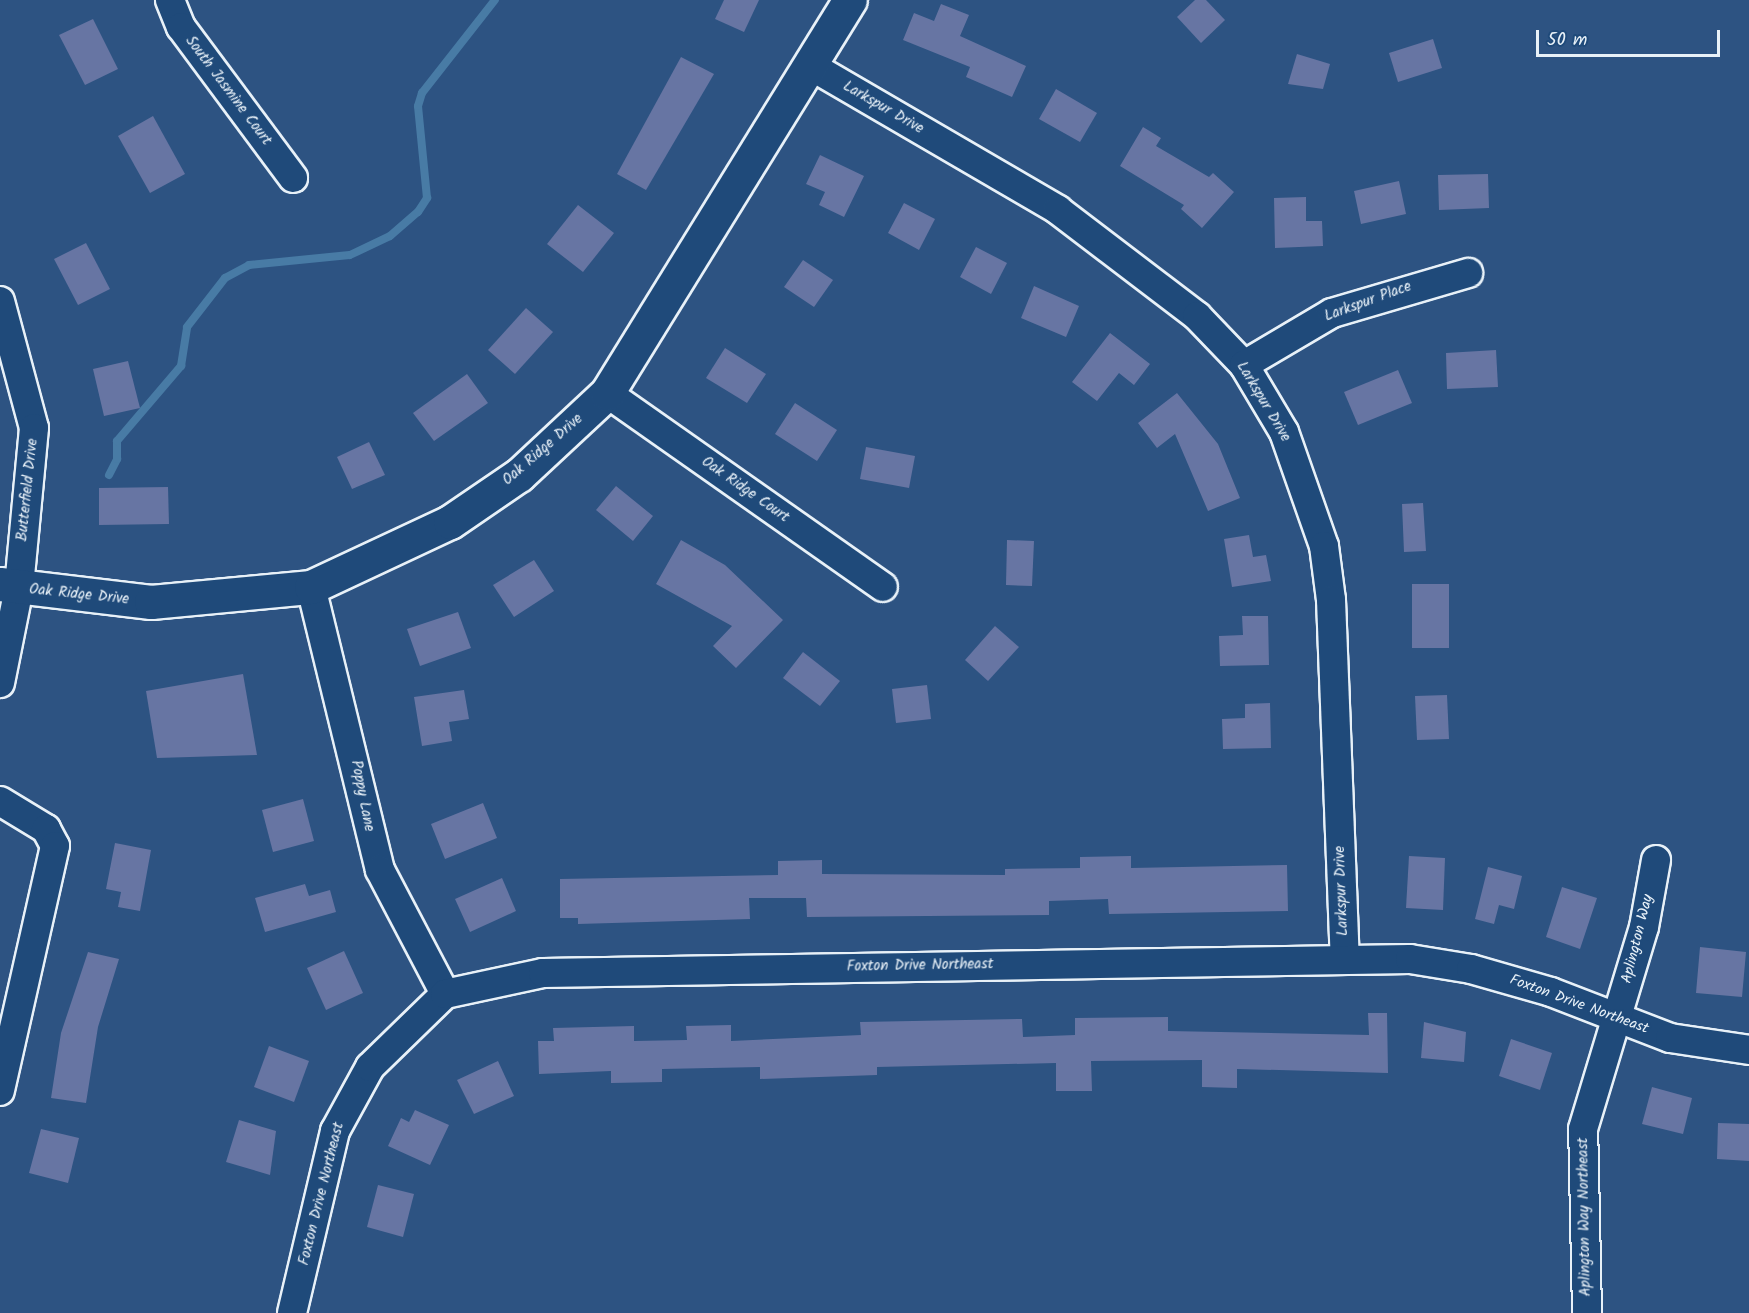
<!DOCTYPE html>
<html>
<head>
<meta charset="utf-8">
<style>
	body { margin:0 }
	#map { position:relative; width:1749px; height:1313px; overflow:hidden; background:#2d5382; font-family:Kalam,sans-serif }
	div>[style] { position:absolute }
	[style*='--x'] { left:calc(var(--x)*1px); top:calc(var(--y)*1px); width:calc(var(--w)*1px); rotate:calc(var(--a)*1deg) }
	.stream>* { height:8px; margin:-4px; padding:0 4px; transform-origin:4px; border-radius:4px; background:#487ba5 }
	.building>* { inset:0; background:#6775a3 }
	.roads { filter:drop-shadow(2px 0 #e8f1f8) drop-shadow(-2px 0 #e8f1f8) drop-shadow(0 2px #e8f1f8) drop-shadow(0 -2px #e8f1f8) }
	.minor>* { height:28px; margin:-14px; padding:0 14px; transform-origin:14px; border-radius:14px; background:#1f4a7a }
	.tertiary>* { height:33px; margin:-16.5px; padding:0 16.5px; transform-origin:16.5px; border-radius:16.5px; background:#1f4a7a }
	span { translate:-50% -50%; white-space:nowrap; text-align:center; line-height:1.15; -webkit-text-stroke:4.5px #1f4a7a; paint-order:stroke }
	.street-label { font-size:15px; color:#e8f1f8 }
	.scale { position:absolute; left:1536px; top:30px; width:184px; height:27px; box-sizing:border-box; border:3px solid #e8f1f8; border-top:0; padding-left:8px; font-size:18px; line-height:21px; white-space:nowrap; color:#e8f1f8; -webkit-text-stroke:4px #1f4a7a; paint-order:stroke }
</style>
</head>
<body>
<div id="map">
	<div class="stream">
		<i style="--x:109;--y:475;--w:18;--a:-63"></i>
		<i style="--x:117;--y:459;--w:18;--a:-90"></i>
		<i style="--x:117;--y:441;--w:99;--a:-49.5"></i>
		<i style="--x:181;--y:366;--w:39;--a:-81"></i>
		<i style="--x:187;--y:327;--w:62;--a:-52.2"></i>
		<i style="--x:225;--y:278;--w:27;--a:-28"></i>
		<i style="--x:249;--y:265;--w:101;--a:-5.7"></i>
		<i style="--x:350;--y:255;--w:44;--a:-25.4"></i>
		<i style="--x:390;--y:236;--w:37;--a:-41"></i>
		<i style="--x:418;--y:212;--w:17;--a:-57"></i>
		<i style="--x:427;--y:198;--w:92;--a:-95.6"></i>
		<i style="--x:418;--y:106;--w:14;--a:-73"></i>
		<i style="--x:422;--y:93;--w:118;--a:-51.9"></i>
	</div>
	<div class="building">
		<i style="clip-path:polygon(724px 0,759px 0,744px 32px,715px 19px)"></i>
		<i style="clip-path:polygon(1195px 0,1206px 0,1225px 20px,1201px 43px,1177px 17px)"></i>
		<i style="clip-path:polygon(941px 4px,969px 15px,960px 36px,1026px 66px,1012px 97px,966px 77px,970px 67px,903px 40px,914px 13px,934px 21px)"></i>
		<i style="clip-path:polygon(93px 19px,118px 69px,85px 85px,59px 35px)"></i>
		<i style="clip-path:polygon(1433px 39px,1442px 68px,1398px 82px,1389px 53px)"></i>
		<i style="clip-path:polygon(1297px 54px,1330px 64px,1323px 89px,1288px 84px)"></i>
		<i style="clip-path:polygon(681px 57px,714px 74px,646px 190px,617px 174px)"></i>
		<i style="clip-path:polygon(1056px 89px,1097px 113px,1080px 142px,1039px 119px)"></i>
		<i style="clip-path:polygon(153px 116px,185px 174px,150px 193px,118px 136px)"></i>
		<i style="clip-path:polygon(1143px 127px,1161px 138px,1156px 146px,1209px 177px,1213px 173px,1234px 192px,1202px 228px,1181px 209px,1184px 205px,1120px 166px)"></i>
		<i style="clip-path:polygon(820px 155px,864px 176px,844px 217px,819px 205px,825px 192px,806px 184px)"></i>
		<i style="clip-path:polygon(1488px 174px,1489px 208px,1439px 210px,1438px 175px)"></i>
		<i style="clip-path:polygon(1399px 181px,1406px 214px,1361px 224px,1354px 191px)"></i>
		<i style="clip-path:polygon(1306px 197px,1306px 221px,1322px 221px,1323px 246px,1275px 248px,1274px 198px)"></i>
		<i style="clip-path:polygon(904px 203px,935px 219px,919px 250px,888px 233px)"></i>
		<i style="clip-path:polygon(578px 205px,614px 233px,583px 272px,547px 244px)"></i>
		<i style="clip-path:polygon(86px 243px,110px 289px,78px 305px,54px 259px)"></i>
		<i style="clip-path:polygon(976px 247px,1007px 263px,991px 294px,960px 277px)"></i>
		<i style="clip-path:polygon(803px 260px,833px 280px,814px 307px,784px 287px)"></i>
		<i style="clip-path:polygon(1034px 286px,1079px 306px,1066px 337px,1021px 318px)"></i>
		<i style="clip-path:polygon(526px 308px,553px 332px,515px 374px,488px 350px)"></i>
		<i style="clip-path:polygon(1110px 333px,1150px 364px,1134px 385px,1119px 373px,1097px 401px,1072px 382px)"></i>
		<i style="clip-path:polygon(725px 348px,766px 374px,747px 403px,706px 378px)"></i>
		<i style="clip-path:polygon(1496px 350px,1498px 387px,1447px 389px,1446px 353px)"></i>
		<i style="clip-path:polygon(128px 361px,140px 408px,104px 416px,93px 369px)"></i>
		<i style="clip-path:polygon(1398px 370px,1412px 403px,1358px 425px,1344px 392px)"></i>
		<i style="clip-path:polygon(467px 374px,488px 403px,434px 441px,413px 413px)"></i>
		<i style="clip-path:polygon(1177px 393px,1218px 444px,1240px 498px,1208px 511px,1175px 434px,1157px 448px,1138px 423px)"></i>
		<i style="clip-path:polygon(795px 403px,837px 430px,817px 461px,775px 434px)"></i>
		<i style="clip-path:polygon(369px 442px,385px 475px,352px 489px,337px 457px)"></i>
		<i style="clip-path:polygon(866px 447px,915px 456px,909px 488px,860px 479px)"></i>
		<i style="clip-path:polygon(616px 486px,653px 516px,633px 541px,596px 510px)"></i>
		<i style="clip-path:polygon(168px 487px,169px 524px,99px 525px,99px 488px)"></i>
		<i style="clip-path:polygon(1423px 503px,1426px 551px,1404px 552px,1402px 504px)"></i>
		<i style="clip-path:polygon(1249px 535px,1253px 557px,1266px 555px,1271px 581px,1232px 587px,1224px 539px)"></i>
		<i style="clip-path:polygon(681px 540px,725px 565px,783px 620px,736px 668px,713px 646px,732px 626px,656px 584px)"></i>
		<i style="clip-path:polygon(1007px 540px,1034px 541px,1032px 586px,1006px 585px)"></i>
		<i style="clip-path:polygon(534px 560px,554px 591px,514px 617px,493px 585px)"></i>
		<i style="clip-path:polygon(1412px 584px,1449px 584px,1449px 648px,1412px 648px)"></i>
		<i style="clip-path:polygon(458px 612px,471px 648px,420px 666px,407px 629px)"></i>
		<i style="clip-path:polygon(1242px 616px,1268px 616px,1269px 665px,1220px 666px,1219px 636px,1243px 635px)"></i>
		<i style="clip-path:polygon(995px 626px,1019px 647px,988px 681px,965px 660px)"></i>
		<i style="clip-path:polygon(803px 652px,840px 681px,820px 706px,783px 678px)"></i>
		<i style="clip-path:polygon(243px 674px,257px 755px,157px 758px,146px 691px)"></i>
		<i style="clip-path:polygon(927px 685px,931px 719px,896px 723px,892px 689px)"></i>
		<i style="clip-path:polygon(464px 690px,469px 719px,449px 722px,452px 741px,422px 746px,414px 697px)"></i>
		<i style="clip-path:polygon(1447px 695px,1449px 739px,1417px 740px,1415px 696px)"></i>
		<i style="clip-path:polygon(1270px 703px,1271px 748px,1223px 749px,1222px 719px,1245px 718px,1245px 704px)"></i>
		<i style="clip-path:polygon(303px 799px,314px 841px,273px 852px,262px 810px)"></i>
		<i style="clip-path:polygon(483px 803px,497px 838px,445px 859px,431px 824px)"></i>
		<i style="clip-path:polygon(115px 843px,151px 850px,140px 911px,118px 907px,121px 892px,106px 889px)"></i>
		<i style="clip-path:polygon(1131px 856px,1131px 868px,1287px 865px,1288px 911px,1109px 914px,1108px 899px,1049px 901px,1049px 915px,807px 917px,806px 898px,749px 898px,750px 919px,578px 924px,578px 918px,560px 918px,560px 879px,778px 875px,778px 861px,822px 860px,822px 874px,1005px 875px,1005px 869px,1080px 868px,1080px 857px)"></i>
		<i style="clip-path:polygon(1409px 856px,1445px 858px,1443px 910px,1406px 908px)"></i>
		<i style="clip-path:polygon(1488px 867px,1522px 876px,1514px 909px,1499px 905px,1494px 924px,1475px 919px)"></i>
		<i style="clip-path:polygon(502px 878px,516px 911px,470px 932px,455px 899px)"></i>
		<i style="clip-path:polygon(305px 884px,309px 896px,330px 890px,336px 912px,265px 932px,255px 898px)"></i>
		<i style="clip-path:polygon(1562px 887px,1597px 898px,1580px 949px,1546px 937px)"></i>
		<i style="clip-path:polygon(1700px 947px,1746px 952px,1742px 997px,1696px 993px)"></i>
		<i style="clip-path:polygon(344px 951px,363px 993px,326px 1010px,307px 968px)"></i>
		<i style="clip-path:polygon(88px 952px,119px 959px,98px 1027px,86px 1103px,51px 1098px,61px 1033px)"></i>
		<i style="clip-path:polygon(1368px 1013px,1387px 1013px,1388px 1073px,1237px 1069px,1237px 1088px,1202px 1087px,1202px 1060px,1091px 1061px,1092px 1091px,1056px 1091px,1056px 1063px,877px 1067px,877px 1075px,760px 1079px,760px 1067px,662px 1069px,662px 1082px,611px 1083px,611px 1071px,539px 1074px,538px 1041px,554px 1041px,553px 1028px,634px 1026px,634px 1041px,687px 1040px,686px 1026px,731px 1025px,731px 1041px,861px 1035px,860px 1022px,1022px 1019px,1023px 1037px,1075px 1035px,1075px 1018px,1168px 1017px,1168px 1031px,1369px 1035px)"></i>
		<i style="clip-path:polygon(1424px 1022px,1466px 1032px,1464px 1062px,1421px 1058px)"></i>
		<i style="clip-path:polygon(1511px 1039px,1552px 1053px,1540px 1090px,1499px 1076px)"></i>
		<i style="clip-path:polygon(269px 1046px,309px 1061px,294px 1102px,254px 1087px)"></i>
		<i style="clip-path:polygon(498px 1061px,514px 1096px,474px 1114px,457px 1080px)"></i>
		<i style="clip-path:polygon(1652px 1087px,1692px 1098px,1683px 1134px,1642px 1124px)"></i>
		<i style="clip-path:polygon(415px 1110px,449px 1125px,430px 1165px,388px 1146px,401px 1118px,409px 1122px)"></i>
		<i style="clip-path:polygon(239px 1120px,276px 1131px,270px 1175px,226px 1162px)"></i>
		<i style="clip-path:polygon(1718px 1123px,1749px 1124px,1749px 1161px,1717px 1159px)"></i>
		<i style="clip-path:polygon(41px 1129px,79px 1138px,68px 1183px,29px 1173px)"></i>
		<i style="clip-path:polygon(378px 1185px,414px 1194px,403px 1237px,367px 1227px)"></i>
	</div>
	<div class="roads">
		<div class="minor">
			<i style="--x:170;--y:0;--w:29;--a:68"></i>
			<i style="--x:181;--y:27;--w:188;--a:53.4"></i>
			<i style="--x:811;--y:66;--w:286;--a:30.2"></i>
			<i style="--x:1058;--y:210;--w:175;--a:37.3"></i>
			<i style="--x:1197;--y:316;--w:68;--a:46.2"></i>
			<i style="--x:1244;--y:365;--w:78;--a:59.2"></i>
			<i style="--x:1284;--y:432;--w:121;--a:70.7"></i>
			<i style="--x:1324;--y:546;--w:54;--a:82.6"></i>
			<i style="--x:1331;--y:600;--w:357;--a:87.8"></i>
			<i style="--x:0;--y:301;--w:131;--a:75"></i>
			<i style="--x:34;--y:428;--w:161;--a:95.4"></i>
			<i style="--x:19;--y:588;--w:97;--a:101.3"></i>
			<i style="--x:1244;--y:365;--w:102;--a:-30.6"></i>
			<i style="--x:1332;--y:313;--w:142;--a:-16.4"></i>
			<i style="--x:607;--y:393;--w:337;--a:35.1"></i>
			<i style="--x:311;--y:587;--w:291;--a:76.3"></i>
			<i style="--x:380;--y:870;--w:140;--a:62.3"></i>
			<i style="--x:0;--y:801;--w:54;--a:31.3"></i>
			<i style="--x:46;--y:829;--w:19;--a:62"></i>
			<i style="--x:55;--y:846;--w:251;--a:102.7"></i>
			<i style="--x:292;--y:1313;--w:187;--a:-76.7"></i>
			<i style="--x:335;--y:1131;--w:73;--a:-61.3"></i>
			<i style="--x:370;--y:1067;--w:105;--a:-44.2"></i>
			<i style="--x:445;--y:994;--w:100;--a:-12.1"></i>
			<i style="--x:543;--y:973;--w:867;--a:-0.93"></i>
			<i style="--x:1410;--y:959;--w:62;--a:9.3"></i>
			<i style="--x:1471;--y:969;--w:83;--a:16"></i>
			<i style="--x:1551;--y:992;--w:128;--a:21.1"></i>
			<i style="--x:1670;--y:1038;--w:80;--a:8.6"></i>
			<i style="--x:1587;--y:1313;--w:184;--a:-91.2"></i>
			<i style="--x:1583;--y:1129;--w:211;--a:-73.2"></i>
			<i style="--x:1644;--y:927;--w:68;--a:-79.8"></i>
		</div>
		<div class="tertiary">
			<i style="--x:0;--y:584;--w:152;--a:6.8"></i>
			<i style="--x:151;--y:602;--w:161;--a:-5.4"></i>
			<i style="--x:311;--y:587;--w:153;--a:-25.1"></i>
			<i style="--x:450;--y:522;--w:83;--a:-34.3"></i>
			<i style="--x:519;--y:475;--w:120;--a:-43"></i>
			<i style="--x:607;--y:393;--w:462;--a:-58.3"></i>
		</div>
	</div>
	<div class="street-label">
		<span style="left:228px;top:91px;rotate:53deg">South Jasmine Court</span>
		<span style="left:883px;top:108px;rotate:30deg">Larkspur Drive</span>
		<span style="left:1368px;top:302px;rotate:-20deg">Larkspur Place</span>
		<span style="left:1263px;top:402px;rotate:59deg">Larkspur Drive</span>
		<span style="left:543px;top:450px;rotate:-41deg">Oak Ridge Drive</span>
		<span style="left:28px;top:490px;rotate:-84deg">Butterfield Drive</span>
		<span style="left:745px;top:490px;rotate:35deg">Oak Ridge Court</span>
		<span style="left:79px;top:595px;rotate:6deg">Oak Ridge Drive</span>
		<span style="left:362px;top:796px;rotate:79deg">Poppy Lane</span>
		<span style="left:1342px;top:891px;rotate:-92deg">Larkspur Drive</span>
		<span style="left:1638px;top:939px;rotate:-76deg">Aplington Way</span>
		<span style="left:920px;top:966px;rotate:-1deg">Foxton Drive Northeast</span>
		<span style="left:1579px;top:1005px;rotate:20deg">Foxton Drive Northeast</span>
		<span style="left:322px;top:1194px;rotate:-76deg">Foxton Drive Northeast</span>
		<span style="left:1585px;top:1217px;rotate:-91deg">Aplington Way Northeast</span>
	</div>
	<div class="scale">50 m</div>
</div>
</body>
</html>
